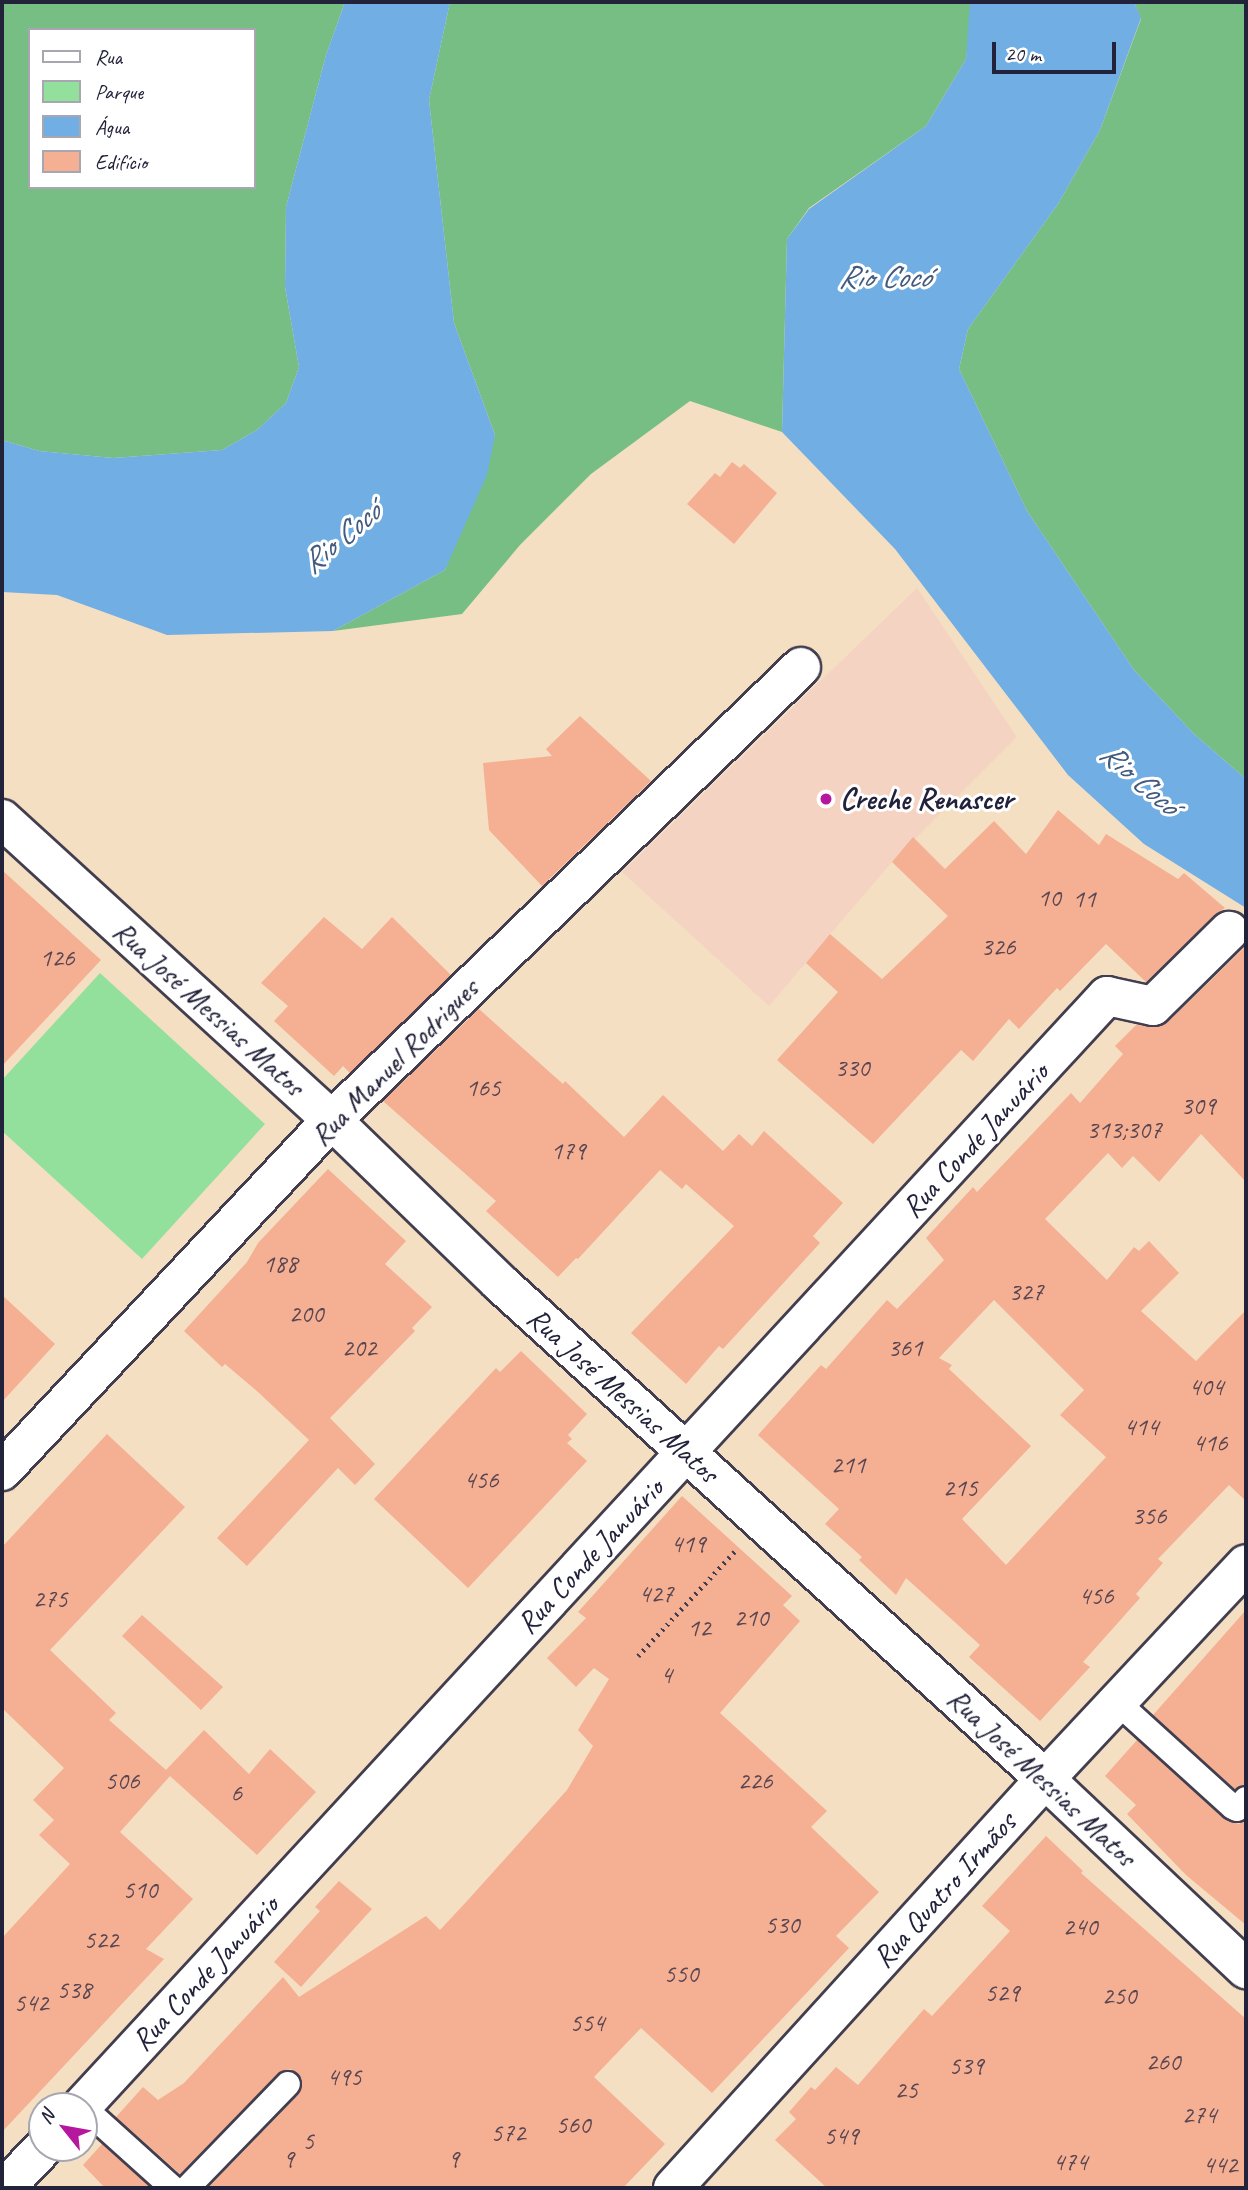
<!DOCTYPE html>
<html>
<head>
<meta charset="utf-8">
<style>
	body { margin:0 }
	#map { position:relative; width:1248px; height:2190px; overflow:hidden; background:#f5dfc3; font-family:Caveat,sans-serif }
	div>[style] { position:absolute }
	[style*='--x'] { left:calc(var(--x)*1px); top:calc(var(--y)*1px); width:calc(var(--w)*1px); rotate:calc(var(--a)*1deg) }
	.built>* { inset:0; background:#f5d3c2 }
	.green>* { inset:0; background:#93e09d }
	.forest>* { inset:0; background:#76be84 }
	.water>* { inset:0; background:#70aee3 }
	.building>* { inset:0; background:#f5af92 }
	.path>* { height:4.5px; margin-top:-2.25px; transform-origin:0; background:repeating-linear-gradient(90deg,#423e4f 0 2px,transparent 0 7px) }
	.roads { filter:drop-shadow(2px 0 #423e4f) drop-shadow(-2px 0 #423e4f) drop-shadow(0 2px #423e4f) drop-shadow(0 -2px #423e4f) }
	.lane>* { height:24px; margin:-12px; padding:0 12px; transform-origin:12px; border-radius:12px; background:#fff }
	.street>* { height:38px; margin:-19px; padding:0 19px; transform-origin:19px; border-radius:19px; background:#fff }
	.dots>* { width:19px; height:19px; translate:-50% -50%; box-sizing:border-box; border:4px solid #fff; border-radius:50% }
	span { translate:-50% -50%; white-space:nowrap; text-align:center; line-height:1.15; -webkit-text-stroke:6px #fff; paint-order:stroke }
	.number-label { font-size:26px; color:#574551 }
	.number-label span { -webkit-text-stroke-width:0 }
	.poi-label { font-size:30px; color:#22223b; font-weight:700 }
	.left { translate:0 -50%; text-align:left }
	.street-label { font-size:30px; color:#22223b }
	.water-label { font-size:32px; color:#415a7e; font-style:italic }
	.frame { position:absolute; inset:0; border:4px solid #22223b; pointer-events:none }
	.legend { position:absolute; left:28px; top:28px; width:228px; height:161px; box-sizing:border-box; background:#fff; border:2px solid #a7a7b1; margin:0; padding:9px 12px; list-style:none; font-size:21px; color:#22223b }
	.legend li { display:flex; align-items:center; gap:14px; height:35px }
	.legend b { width:35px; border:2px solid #a7a7b1 }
	.north { position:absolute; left:28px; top:2092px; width:70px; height:70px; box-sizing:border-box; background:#fff; border:2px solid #a7a7b1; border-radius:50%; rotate:301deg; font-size:19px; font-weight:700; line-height:28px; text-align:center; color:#22223b }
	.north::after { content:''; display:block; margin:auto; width:24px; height:32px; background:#b5179e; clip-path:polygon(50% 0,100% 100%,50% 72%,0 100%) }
	.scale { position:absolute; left:992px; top:42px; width:124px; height:32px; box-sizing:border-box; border:4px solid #22223b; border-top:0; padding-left:9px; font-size:21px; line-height:24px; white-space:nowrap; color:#22223b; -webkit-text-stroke:5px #fff; paint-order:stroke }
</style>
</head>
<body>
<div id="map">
	<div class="built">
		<i style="clip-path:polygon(917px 588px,1017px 737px,892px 862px,769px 1006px,622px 872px)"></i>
	</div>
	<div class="green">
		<i style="clip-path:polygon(100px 973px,265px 1124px,142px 1259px,2px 1131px,2px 1080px)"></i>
	</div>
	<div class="forest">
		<i style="clip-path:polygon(evenodd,2px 2px,345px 2px,326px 55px,286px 207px,285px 287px,299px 367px,286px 403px,257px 430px,222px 450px,113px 458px,39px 451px,2px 440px,2px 2px,30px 30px,254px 30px,254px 187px,30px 187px,30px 30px)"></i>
		<i style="clip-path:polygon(450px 2px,970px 2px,971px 19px,966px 59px,926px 126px,809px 208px,787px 239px,782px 432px,690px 401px,591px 474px,520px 545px,462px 614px,333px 631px,445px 570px,495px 435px,454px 323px,429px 100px)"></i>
		<i style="clip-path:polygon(1134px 2px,1246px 2px,1246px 779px,1194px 734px,1134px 670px,1027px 511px,959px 369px,968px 329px,1058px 204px,1100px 130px,1141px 19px)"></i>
	</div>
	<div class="water">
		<i style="clip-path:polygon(345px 2px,450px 2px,429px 100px,454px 323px,495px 435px,487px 475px,445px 570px,333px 631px,167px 635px,57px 595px,2px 592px,2px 440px,39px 451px,113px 458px,222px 450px,257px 430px,286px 403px,299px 367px,285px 287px,286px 207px,326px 55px)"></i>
		<i style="clip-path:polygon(970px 2px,1134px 2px,1141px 18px,1100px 130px,1058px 204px,968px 329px,959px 369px,1027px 511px,1134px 670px,1194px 734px,1246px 779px,1246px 908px,1144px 844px,1068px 775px,895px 549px,782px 432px,787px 239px,809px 209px,926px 126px,966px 59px)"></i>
	</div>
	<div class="building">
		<i style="clip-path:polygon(732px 462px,740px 468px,744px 464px,777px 493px,734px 544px,687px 504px,715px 473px,720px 477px)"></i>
		<i style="clip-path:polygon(580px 716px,651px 781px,542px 886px,489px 830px,483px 763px,552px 756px,546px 749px)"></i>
		<i style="clip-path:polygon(1058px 810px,1099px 845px,1106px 834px,1178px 879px,1184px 873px,1225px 908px,1214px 915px,1146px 982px,1106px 944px,1060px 991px,1057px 988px,1019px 1029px,1009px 1019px,973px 1061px,961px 1050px,873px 1144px,777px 1060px,838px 992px,806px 963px,830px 934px,882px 979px,948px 916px,892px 862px,913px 837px,945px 869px,994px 821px,1026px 854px)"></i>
		<i style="clip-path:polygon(2px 870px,101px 960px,2px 1066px)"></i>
		<i style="clip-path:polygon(324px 917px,362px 949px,392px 917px,451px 975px,350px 1073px,343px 1066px,334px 1076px,274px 1021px,288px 1006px,261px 983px)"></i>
		<i style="clip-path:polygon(evenodd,1246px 946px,1246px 1182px,1201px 1134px,1159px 1182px,1133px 1156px,1122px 1168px,1108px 1153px,1045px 1219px,1107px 1280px,1134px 1247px,1139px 1251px,1149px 1241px,1179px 1273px,1141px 1311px,1196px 1361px,1246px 1310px,1246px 1501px,1229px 1485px,1158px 1559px,1163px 1563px,1136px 1594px,1140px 1598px,1083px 1662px,1090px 1667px,1040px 1721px,969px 1657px,980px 1645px,906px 1578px,896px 1595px,859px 1560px,862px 1557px,825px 1524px,839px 1509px,758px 1435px,821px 1365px,826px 1369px,887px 1300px,897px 1309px,944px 1260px,926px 1238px,973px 1187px,977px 1192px,1071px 1093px,1080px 1103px,1123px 1054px,1115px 1046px,1136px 1025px,1158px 1027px,1168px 1022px,1246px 946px,994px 1300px,1084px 1390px,1060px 1415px,1106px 1457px,1006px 1565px,962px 1519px,1031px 1446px,949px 1369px,952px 1365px,939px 1358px,994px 1300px)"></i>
		<i style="clip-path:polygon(479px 1009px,563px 1084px,565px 1081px,624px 1137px,663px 1095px,723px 1151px,739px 1134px,752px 1146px,764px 1131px,843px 1203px,813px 1236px,820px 1243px,723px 1349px,719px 1346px,686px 1384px,631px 1333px,734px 1226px,686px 1184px,682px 1189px,660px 1170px,578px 1259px,576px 1258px,558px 1277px,486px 1211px,496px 1201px,383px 1101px)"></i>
		<i style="clip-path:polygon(328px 1169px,406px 1241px,385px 1264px,432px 1307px,412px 1328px,415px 1331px,330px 1418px,375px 1464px,355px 1485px,338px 1468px,247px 1566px,217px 1538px,309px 1440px,258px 1392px,225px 1364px,222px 1367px,184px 1331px,247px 1262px,258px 1243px)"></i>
		<i style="clip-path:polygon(2px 1295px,55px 1344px,2px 1402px)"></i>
		<i style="clip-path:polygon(521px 1351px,587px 1414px,568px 1435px,572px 1439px,567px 1443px,587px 1461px,468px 1588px,374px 1499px,496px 1368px,500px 1372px)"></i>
		<i style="clip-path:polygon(107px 1434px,185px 1507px,50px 1650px,116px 1713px,109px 1720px,166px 1770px,204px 1730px,249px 1774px,270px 1749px,316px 1792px,257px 1855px,170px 1776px,120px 1832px,193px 1899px,146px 1949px,164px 1959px,2px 2132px,2px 1938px,70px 1864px,39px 1835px,54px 1820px,33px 1800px,64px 1768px,2px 1708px,2px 1547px)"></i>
		<i style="clip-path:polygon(682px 1496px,792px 1596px,783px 1605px,800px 1621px,720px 1713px,827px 1811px,811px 1827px,879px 1892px,836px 1936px,849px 1948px,712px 2093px,641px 2028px,594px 2077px,665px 2144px,623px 2188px,208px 2188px,299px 2094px,302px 2079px,291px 2069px,277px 2074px,180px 2174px,116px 2117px,143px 2087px,158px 2100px,184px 2083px,283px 1977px,299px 1997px,426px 1916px,440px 1930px,467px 1901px,567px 1790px,593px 1746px,578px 1730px,609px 1679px,594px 1668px,576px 1687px,547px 1658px,586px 1618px,578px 1612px)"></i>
		<i style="clip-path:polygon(1246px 1610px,1246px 1785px,1235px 1789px,1153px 1715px)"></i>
		<i style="clip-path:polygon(142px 1615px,223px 1687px,201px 1710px,122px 1636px)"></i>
		<i style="clip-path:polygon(1137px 1740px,1223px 1818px,1239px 1824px,1246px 1820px,1246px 1925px,1186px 1875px,1127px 1814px,1136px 1805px,1105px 1776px)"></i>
		<i style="clip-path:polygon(1046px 1836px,1083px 1871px,1081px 1873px,1246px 2019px,1246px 2188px,827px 2188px,775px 2140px,796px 2119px,789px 2112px,811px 2087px,815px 2090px,836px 2067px,858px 2085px,924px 2009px,932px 2016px,1010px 1931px,982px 1906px)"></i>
		<i style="clip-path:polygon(339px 1881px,372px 1909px,301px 1987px,274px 1962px,320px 1911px,315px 1907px)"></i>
		<i style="clip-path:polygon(102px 2144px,151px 2188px,105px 2188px,83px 2165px)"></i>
	</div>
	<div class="path">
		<i style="--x:638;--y:1656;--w:143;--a:-47.3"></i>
	</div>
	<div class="roads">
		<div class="lane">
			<i style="--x:1117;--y:1702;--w:156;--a:42.2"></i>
			<i style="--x:1233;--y:1807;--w:4;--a:27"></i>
			<i style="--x:1237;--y:1809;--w:13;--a:-48"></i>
			<i style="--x:84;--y:2108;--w:120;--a:42"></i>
			<i style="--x:189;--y:2186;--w:142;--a:-45.9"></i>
		</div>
		<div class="street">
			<i style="--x:2;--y:819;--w:447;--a:42.4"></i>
			<i style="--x:332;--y:1120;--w:233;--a:44.1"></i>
			<i style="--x:499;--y:1282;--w:738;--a:42.31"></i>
			<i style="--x:1045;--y:1779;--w:277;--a:43.4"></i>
			<i style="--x:2;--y:1471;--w:482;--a:-46.8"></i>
			<i style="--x:332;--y:1120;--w:652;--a:-44.01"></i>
			<i style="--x:82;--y:2106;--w:1511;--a:-47.28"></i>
			<i style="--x:1107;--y:996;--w:47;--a:12.3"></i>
			<i style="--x:1153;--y:1006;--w:107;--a:-44.6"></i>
			<i style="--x:5;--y:2188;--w:55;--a:-46.5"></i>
			<i style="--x:673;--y:2188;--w:553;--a:-47.71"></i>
			<i style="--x:1045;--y:1779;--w:294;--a:-46.9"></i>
		</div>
	</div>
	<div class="dots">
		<i style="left:826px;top:799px;background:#b5179e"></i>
	</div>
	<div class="number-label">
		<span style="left:1049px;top:898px">10</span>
		<span style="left:1084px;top:899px">11</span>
		<span style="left:998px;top:947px">326</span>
		<span style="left:57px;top:958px">126</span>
		<span style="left:852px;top:1068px">330</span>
		<span style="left:483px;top:1088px">165</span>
		<span style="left:1198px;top:1106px">309</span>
		<span style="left:1124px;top:1130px">313;307</span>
		<span style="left:568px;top:1151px">179</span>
		<span style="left:280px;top:1264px">188</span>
		<span style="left:1026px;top:1292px">327</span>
		<span style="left:306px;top:1314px">200</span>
		<span style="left:359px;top:1348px">202</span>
		<span style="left:905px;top:1348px">361</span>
		<span style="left:1206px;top:1387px">404</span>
		<span style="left:1141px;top:1427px">414</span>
		<span style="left:1210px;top:1443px">416</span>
		<span style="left:848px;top:1465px">211</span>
		<span style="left:481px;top:1480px">456</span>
		<span style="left:960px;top:1488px">215</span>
		<span style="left:1149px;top:1516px">356</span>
		<span style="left:688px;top:1544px">419</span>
		<span style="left:656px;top:1594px">427</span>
		<span style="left:1096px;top:1596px">456</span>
		<span style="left:50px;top:1599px">275</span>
		<span style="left:751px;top:1618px">210</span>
		<span style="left:699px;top:1628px">12</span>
		<span style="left:666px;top:1675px">4</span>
		<span style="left:122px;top:1781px">506</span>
		<span style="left:755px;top:1781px">226</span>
		<span style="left:236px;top:1793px">6</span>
		<span style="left:140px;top:1890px">510</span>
		<span style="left:782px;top:1925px">530</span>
		<span style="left:1080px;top:1927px">240</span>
		<span style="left:101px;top:1940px">522</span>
		<span style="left:681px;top:1974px">550</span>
		<span style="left:74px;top:1990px">538</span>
		<span style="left:1002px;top:1993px">529</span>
		<span style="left:1119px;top:1996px">250</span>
		<span style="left:31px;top:2003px">542</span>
		<span style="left:587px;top:2023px">554</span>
		<span style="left:1163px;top:2062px">260</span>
		<span style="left:966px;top:2066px">539</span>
		<span style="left:344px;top:2077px">495</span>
		<span style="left:906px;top:2090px">25</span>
		<span style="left:1199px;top:2115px">274</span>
		<span style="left:573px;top:2125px">560</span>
		<span style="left:508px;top:2133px">572</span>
		<span style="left:841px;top:2136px">549</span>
		<span style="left:308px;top:2141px">5</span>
		<span style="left:288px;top:2159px">9</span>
		<span style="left:453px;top:2159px">9</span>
		<span style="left:1070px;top:2162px">474</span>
		<span style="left:1220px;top:2165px">442</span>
	</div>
	<div class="poi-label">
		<span class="left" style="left:840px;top:799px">Creche Renascer</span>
	</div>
	<div class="street-label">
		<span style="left:209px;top:1008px;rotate:42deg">Rua José Messias Matos</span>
		<span style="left:394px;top:1062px;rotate:-45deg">Rua Manuel Rodrigues</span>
		<span style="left:975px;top:1140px;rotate:-47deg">Rua Conde Januário</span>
		<span style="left:623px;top:1395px;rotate:42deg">Rua José Messias Matos</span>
		<span style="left:590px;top:1556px;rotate:-47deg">Rua Conde Januário</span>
		<span style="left:1042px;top:1777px;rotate:43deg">Rua José Messias Matos</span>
		<span style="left:944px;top:1890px;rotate:-48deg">Rua Quatro Irmãos</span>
		<span style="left:205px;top:1973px;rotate:-47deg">Rua Conde Januário</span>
	</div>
	<div class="water-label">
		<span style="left:884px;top:277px">Rio Cocó</span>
		<span style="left:341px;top:538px;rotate:-40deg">Rio Cocó</span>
		<span style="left:1139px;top:779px;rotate:41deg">Rio Cocó</span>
	</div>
	<div class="frame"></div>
	<ul class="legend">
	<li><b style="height:9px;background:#fff"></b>Rua</li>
	<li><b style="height:19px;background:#93e09d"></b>Parque</li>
	<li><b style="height:19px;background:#70aee3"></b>Água</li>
	<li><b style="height:19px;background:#f5af92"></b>Edifício</li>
	</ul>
	<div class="north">N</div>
	<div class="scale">20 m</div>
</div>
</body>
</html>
